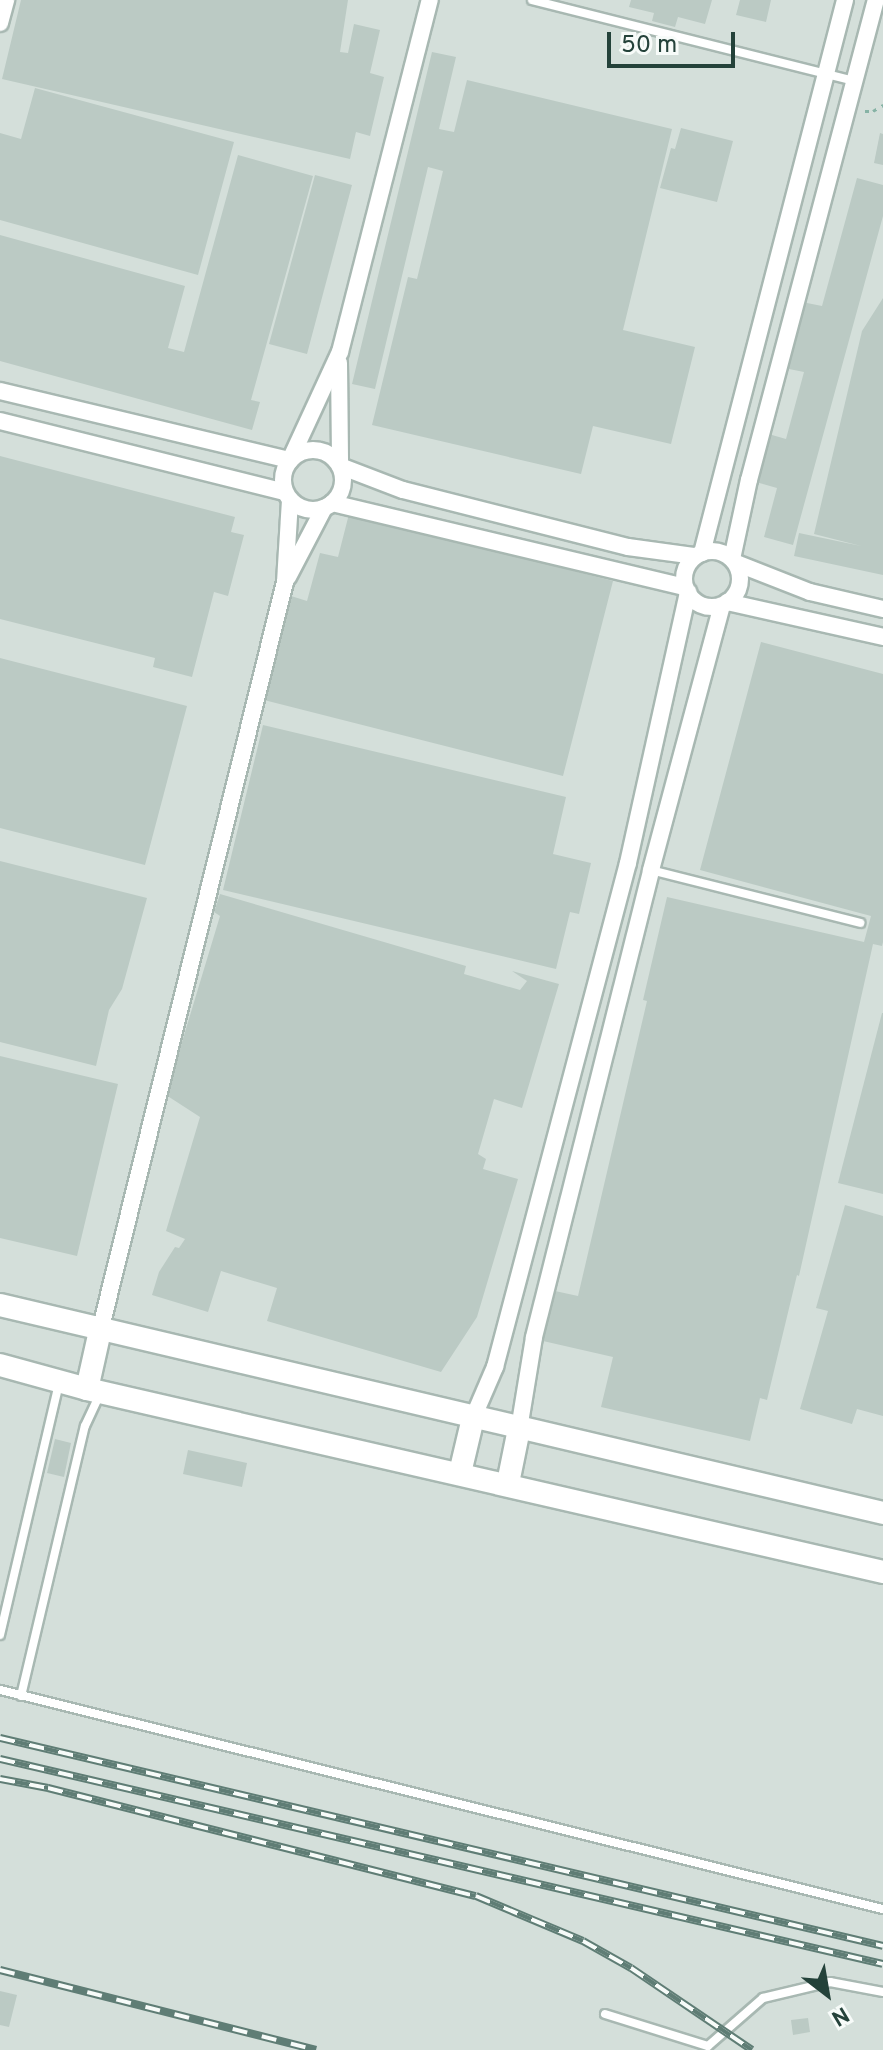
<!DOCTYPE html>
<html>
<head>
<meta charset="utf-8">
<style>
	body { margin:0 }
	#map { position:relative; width:883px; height:2050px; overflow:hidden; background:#e6efeb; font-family:Overpass,sans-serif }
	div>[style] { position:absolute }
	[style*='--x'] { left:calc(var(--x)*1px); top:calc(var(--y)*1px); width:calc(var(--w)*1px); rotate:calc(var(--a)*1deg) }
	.built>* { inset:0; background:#d4dfda }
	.building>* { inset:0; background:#bbcac4 }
	.path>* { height:3px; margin-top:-1.5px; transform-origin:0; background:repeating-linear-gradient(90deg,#86b3a5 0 4px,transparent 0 10px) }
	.roads { filter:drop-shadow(2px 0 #a8b8b2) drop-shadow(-2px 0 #a8b8b2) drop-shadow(0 2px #a8b8b2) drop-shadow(0 -2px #a8b8b2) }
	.lane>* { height:8px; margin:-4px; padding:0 4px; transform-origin:4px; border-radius:4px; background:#fff }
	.street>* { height:16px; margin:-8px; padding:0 8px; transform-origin:8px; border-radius:8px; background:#fff }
	.street>.ring { margin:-8px; padding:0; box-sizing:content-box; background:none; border:16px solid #fff; border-radius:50% }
	.secondary>* { height:22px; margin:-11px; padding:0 11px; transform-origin:11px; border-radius:11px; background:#fff }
	.rail>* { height:8px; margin-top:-4px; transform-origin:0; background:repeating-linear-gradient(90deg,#f7fbf9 0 15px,#5f7d75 0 30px); box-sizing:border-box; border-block:2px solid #5f7d75 }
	span { translate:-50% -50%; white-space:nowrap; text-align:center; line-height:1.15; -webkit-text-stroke:8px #f7fbf9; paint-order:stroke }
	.north { position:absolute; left:787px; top:1954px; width:80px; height:80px; -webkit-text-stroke:6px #f7fbf9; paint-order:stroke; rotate:149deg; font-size:22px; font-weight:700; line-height:32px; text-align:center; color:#24423a }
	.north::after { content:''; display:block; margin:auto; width:28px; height:36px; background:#24423a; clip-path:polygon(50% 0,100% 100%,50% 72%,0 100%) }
	.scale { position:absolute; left:607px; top:32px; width:128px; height:36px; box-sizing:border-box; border:4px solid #24423a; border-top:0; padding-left:10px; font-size:24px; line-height:28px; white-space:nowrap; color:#24423a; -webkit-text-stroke:6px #f7fbf9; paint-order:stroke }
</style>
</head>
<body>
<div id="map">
	<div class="built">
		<i style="clip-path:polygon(0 0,883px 0,883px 2050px,0 2050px)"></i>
	</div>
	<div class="building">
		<i style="clip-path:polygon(21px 0,348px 0,340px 52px,348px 53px,354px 24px,380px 30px,370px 73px,384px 77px,370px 136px,356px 132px,350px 159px,2px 79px)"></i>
		<i style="clip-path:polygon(631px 0,712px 0,705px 24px,678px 17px,675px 27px,652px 21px,654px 13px,629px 7px)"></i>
		<i style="clip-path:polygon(740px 0,771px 0,766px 22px,736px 15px)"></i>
		<i style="clip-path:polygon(432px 52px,456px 57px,439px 129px,454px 132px,467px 80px,672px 129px,623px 330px,695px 347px,671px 444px,593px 426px,581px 474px,372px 425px,408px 277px,417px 279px,443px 171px,428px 167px,375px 389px,352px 384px)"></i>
		<i style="clip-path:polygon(35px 88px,234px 142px,198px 275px,0 220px,0 133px,21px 139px)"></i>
		<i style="clip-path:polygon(681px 128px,733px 141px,717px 202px,660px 188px,671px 148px,675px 149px)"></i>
		<i style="clip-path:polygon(880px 133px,883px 134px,883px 165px,874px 163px)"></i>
		<i style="clip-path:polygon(238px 155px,313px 176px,251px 400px,260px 402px,252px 430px,0 361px,0 235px,185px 286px,168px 348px,184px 352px)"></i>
		<i style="clip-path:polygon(315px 175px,352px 185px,307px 354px,269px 344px)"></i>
		<i style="clip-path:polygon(857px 178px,883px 185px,883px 216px,793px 545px,764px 537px,777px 488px,752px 481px,765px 433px,786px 439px,804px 372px,784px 368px,802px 302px,822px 306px)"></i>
		<i style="clip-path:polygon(883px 298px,883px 575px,794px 556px,799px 533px,861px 546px,814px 534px,862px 331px)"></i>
		<i style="clip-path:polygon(0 456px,235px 517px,231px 532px,244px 535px,228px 596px,214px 592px,192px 677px,153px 667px,155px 658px,0 619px)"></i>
		<i style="clip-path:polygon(349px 514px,613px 581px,563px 776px,264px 700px,291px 596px,307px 601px,320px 553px,338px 557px)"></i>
		<i style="clip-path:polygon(761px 642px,883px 674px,883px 942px,882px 946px,873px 944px,799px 1276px,797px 1275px,767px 1400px,760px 1398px,750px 1441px,601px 1407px,613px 1357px,543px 1341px,555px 1291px,578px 1296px,647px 1001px,643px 1000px,667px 897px,864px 942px,871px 916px,700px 870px)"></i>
		<i style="clip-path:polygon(0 658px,187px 706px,145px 865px,0 828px)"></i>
		<i style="clip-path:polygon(263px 725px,566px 797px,553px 854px,591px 863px,579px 914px,570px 912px,556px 969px,223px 890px)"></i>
		<i style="clip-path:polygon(0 861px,147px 898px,122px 989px,109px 1010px,96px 1066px,0 1042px)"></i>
		<i style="clip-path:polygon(220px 894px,466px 966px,464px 974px,520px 990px,527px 981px,512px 971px,559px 984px,522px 1108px,494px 1099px,478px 1154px,486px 1159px,483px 1169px,518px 1179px,477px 1317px,441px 1372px,267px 1321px,277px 1288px,221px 1271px,208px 1312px,152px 1295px,159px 1272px,175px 1247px,179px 1248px,185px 1239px,166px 1231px,200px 1117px,166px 1095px,220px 916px,214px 912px)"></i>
		<i style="clip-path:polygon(882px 1013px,883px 1013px,883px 1194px,838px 1183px)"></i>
		<i style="clip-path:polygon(0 1056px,118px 1084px,77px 1256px,0 1238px)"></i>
		<i style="clip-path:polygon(845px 1205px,883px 1216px,883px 1416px,857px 1409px,852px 1424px,800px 1409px,828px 1311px,816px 1308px)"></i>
		<i style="clip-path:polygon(55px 1439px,71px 1443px,64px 1477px,47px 1473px)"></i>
		<i style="clip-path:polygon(188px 1450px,247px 1463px,242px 1487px,183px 1474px)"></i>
		<i style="clip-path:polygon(0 1991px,17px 1995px,9px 2027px,0 2025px)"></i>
		<i style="clip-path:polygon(808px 2018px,810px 2032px,793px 2035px,791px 2020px)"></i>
	</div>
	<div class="path">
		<i style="--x:865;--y:111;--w:8;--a:0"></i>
		<i style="--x:873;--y:111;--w:12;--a:-31"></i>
	</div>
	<div class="roads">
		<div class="lane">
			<i style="--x:532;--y:0;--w:333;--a:14.1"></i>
			<i style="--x:651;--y:870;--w:216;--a:14.2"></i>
			<i style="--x:0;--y:1635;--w:259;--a:-76.8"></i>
			<i style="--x:0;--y:1690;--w:910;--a:13.93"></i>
			<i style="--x:21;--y:1696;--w:277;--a:-76.7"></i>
			<i style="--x:85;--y:1426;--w:33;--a:-65"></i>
			<i style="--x:605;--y:2014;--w:108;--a:17.3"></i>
			<i style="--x:708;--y:2046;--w:73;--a:-41.1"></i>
			<i style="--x:763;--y:1998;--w:69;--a:-13.4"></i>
			<i style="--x:830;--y:1982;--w:54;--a:10.7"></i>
		</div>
		<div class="street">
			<i style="--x:0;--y:23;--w:24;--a:-75"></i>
			<i style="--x:339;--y:363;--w:103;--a:89.4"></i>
			<i style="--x:340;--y:466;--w:67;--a:20.9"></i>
			<i style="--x:403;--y:490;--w:232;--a:14.2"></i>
			<i style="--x:628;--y:547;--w:68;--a:7.7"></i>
			<i style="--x:0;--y:391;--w:298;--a:13.4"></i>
			<i style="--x:290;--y:460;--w:119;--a:-65.2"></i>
			<i style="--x:340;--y:352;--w:363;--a:-75.7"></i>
			<i style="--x:0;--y:421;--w:293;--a:14"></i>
			<i class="ring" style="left:283px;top:450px;width:44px;height:44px"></i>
			<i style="--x:332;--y:503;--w:363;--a:13.4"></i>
			<i class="ring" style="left:684px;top:551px;width:40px;height:40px"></i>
			<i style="--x:702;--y:553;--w:571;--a:-75.5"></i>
			<i style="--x:732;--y:559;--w:81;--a:-77.9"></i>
			<i style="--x:749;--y:480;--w:497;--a:-75.2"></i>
			<i style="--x:736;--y:563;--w:79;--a:21.4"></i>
			<i style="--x:810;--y:592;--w:75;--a:13.1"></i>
			<i style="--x:288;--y:577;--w:78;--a:-62.4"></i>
			<i style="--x:727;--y:602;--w:160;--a:12.6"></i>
			<i style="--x:100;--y:1331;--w:772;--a:-76.13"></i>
			<i style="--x:285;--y:582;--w:82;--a:-86.5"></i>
			<i style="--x:473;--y:1418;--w:56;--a:-66.7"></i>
			<i style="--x:495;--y:1367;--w:521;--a:-75.22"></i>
			<i style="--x:628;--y:863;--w:278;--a:-77.5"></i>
			<i style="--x:519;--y:1429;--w:93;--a:-80.7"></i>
			<i style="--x:534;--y:1337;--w:481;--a:-75.9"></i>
			<i style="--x:651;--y:870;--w:274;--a:-75"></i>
		</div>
		<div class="secondary">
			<i style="--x:0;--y:1305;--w:907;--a:13.25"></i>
			<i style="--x:0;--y:1365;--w:90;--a:15.4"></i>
			<i style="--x:87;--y:1389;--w:817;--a:12.95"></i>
			<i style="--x:87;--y:1389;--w:59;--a:-77.4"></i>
			<i style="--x:460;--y:1473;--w:57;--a:-76.7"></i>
			<i style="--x:508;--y:1483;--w:55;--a:-78.5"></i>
		</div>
	</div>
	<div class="rail">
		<i style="--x:0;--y:1738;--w:907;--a:13.25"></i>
		<i style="--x:0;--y:1759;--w:906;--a:13.07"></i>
		<i style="--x:0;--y:1779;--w:49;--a:10.6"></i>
		<i style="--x:48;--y:1788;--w:441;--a:14.2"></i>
		<i style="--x:476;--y:1896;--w:116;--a:22.8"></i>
		<i style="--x:583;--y:1941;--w:55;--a:29.4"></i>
		<i style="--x:631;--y:1968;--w:146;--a:34.1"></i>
		<i style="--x:0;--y:1970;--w:326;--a:14.2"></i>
	</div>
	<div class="north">N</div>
	<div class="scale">50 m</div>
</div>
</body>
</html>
